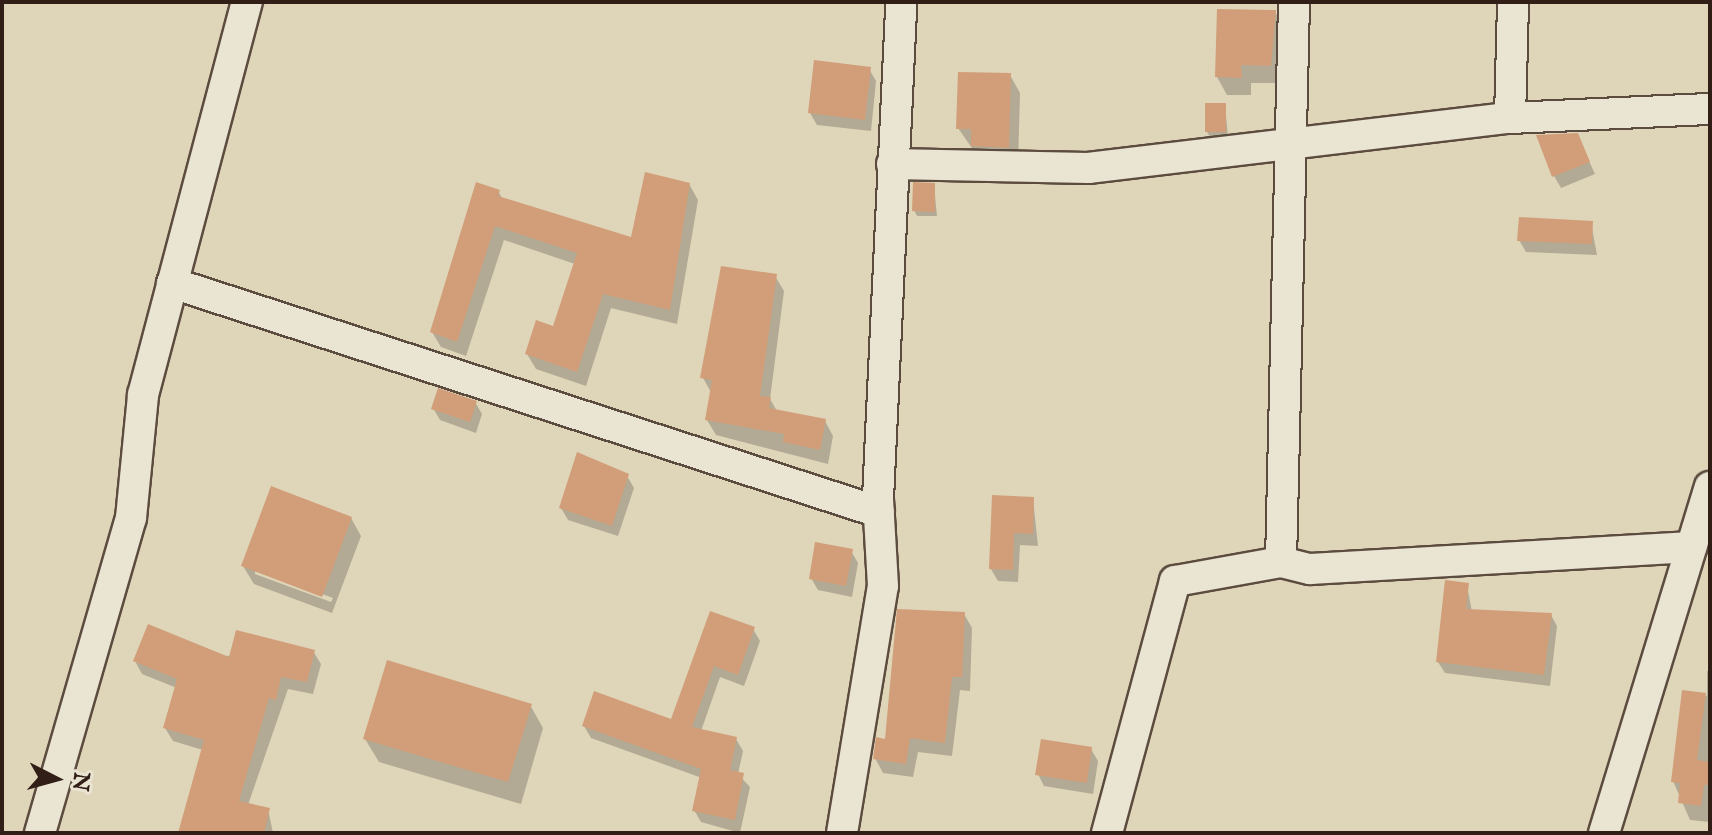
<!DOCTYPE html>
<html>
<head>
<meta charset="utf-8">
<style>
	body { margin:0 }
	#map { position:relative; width:1712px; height:835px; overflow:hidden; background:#dfd5b9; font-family:"IM FELL English",serif }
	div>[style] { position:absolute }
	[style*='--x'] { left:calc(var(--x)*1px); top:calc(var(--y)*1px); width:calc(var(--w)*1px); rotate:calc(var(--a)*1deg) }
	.shadow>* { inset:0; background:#0003 }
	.building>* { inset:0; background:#d19e79 }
	.roads { filter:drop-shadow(2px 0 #5c4c3f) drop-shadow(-2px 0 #5c4c3f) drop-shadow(0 2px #5c4c3f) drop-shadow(0 -2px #5c4c3f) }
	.minor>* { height:30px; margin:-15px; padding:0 15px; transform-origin:15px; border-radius:15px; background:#eae4d2 }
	span { translate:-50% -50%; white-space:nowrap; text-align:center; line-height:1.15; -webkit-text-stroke:8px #eae4d2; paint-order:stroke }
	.frame { position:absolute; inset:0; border:4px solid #311e16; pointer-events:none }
	.north { position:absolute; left:16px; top:739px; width:80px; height:80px; -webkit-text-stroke:6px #eae4d2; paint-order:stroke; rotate:96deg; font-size:22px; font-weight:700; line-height:32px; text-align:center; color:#311e16 }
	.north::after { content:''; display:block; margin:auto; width:28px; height:36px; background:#311e16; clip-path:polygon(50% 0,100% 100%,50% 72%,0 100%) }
</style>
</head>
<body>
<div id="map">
	<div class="shadow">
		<i style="clip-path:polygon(1275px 12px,1285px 30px,1280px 83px,1251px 83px,1251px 95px,1227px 95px,1217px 77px)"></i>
		<i style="clip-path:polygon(869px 69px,876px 81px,871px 131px,817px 125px,810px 113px)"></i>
		<i style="clip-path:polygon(1010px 75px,1020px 93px,1018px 165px,983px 164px,958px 128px)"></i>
		<i style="clip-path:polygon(1225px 105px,1228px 137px,1210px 137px,1207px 132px)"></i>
		<i style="clip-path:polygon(1577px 135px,1595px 174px,1561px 188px,1554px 176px)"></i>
		<i style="clip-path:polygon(689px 184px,698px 200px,677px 324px,611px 308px,586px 386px,536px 369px,527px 354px,555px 328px,575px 264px,504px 240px,466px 356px,441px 347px,432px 332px,498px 191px,503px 200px,632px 239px)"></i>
		<i style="clip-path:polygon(934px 185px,937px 216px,917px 216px,914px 210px)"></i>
		<i style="clip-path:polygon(1591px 223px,1597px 255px,1526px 252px,1519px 240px)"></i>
		<i style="clip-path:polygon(775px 276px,784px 291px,770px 399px,777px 411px,825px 421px,833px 436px,828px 464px,716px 435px,707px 420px,712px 394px,703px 378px)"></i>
		<i style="clip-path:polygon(475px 402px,482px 414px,476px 433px,440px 420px,433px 408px)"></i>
		<i style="clip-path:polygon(627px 476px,634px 488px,618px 536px,568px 520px,561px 508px)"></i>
		<i style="clip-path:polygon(1033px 499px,1038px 546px,1020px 545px,1018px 582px,998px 581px,991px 569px)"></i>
		<i style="clip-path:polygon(evenodd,351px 518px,361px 536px,332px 613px,254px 584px,243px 566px,351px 518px,255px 569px,333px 598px,331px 602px,255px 574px,255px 569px)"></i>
		<i style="clip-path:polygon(851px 551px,858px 563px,852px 597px,818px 590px,811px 578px)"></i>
		<i style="clip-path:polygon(1467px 585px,1472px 612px,1551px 615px,1557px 626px,1550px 686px,1445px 673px,1438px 662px)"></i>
		<i style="clip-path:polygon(711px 614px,753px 629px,760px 641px,744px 686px,720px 677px,701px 731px,736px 739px,743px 751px,738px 774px,750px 787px,740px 833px,701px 822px,694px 810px,702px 778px,591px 738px,584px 726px,672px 722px)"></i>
		<i style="clip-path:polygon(964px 614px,972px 628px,970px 691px,960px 690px,952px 756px,918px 752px,913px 777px,883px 773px,875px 758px)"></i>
		<i style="clip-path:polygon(313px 651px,321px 664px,313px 694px,288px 689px,248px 805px,268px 809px,273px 833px,181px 833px,203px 750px,173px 741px,165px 728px,177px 688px,142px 674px,135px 661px)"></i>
		<i style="clip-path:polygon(1707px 671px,1710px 671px,1710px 822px,1690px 820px,1673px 781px,1684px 693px,1707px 696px)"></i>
		<i style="clip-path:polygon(530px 705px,543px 728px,521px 804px,379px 762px,365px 739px)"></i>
		<i style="clip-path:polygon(1091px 749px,1098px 761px,1093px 794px,1044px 786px,1038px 774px)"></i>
	</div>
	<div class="building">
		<i style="clip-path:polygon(1217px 9px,1276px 10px,1271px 66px,1241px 65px,1242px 78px,1215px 77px)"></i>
		<i style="clip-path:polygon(814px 60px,871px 67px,865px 120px,808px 113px)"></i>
		<i style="clip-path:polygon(958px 72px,1011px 73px,1009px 148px,971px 146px,971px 129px,956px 129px)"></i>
		<i style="clip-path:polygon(1205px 103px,1226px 103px,1226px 132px,1205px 132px)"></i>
		<i style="clip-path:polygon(1578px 133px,1590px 162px,1552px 177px,1536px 135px)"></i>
		<i style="clip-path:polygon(645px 172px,690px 183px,670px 310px,603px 294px,577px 372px,525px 354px,536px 320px,553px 326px,577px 253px,495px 226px,457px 342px,430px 332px,476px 182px,500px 190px,498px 196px,631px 237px)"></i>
		<i style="clip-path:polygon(913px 182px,935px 183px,935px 212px,912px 211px)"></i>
		<i style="clip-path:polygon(1519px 217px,1593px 221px,1592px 244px,1517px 241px)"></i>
		<i style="clip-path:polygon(721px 266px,777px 274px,760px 396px,771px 397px,769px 408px,826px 419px,820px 450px,783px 442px,784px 434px,705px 420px,712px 380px,700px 378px)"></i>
		<i style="clip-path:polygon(438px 388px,477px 401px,470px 422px,431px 409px)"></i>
		<i style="clip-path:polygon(577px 452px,629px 474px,612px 526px,559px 508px)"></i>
		<i style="clip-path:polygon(271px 486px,352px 517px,322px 597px,241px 566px)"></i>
		<i style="clip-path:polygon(992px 495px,1034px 497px,1033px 534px,1014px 533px,1013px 570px,989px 569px)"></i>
		<i style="clip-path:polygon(815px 542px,853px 549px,846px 586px,809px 579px)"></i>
		<i style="clip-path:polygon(1445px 580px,1469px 583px,1466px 609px,1552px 613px,1544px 675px,1436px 662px)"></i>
		<i style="clip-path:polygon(897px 609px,965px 612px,962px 677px,952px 677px,945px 743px,910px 738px,906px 764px,873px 759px,876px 737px,885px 739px)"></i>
		<i style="clip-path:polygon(710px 611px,755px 627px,738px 675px,714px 666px,692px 727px,737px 737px,730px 770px,744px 773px,735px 820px,692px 811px,701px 769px,582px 726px,594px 691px,671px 719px)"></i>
		<i style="clip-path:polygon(148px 624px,229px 657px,236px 630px,315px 650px,307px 682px,281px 677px,276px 700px,269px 698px,239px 801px,270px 808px,264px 833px,178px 833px,204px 740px,163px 728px,177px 679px,133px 661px)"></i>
		<i style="clip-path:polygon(387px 660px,532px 704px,508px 782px,363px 739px)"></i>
		<i style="clip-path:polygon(1682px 690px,1706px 693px,1697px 760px,1710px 762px,1710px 785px,1704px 785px,1701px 806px,1678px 803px,1680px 783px,1671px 782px)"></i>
		<i style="clip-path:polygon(1041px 739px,1092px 747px,1087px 783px,1035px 775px)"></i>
	</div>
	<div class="roads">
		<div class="minor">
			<i style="--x:1294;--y:2;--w:560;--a:91.33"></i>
			<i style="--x:1281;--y:562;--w:30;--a:14"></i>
			<i style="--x:1310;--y:569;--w:382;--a:-3.3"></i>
			<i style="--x:1510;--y:118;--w:116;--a:-88.5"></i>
			<i style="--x:892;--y:164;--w:196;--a:1.2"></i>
			<i style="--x:1088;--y:168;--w:425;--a:-6.8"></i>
			<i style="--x:1510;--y:118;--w:200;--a:-2.6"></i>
			<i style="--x:172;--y:283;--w:743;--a:17.95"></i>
			<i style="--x:40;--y:833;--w:328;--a:-73.9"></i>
			<i style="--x:131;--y:518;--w:124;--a:-84.4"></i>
			<i style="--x:143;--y:395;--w:407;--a:-75.2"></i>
			<i style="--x:842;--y:833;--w:250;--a:-80.6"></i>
			<i style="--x:883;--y:586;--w:88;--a:-93.3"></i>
			<i style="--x:878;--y:498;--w:497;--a:-87.3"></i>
			<i style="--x:1107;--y:833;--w:261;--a:-74.9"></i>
			<i style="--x:1175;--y:581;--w:108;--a:-10.2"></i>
			<i style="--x:1604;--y:833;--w:362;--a:-73"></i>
		</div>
	</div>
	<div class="frame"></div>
	<div class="north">N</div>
</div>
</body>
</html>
